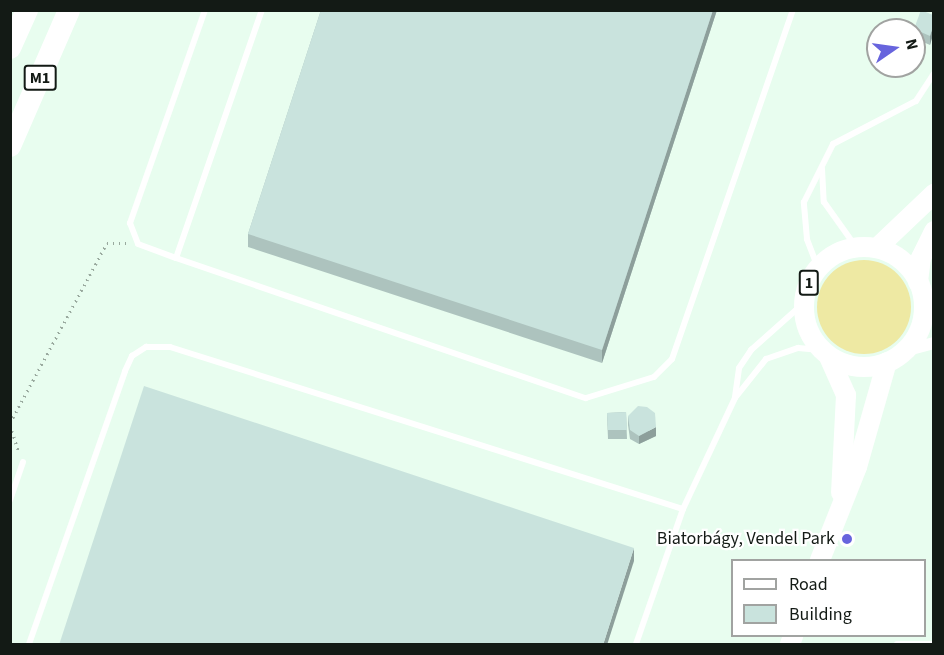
<!DOCTYPE html>
<html>
<head>
<meta charset="utf-8">
<style>
	body { margin:0 }
	#map { position:relative; width:944px; height:655px; overflow:hidden; background:#e8fdef; font-family:"Source Sans 3",sans-serif }
	div>[style] { position:absolute }
	[style*='--x'] { left:calc(var(--x)*1px); top:calc(var(--y)*1px); width:calc(var(--w)*1px); rotate:calc(var(--a)*1deg) }
	.green>* { inset:0; background:#eee9a3 }
	.round { border-radius:50% }
	.path>* { height:3px; margin-top:-1.5px; transform-origin:0; background:repeating-linear-gradient(90deg,#99a99e 0 1.5px,transparent 0 6px) }
	.service>* { height:6px; margin:-3px; padding:0 3px; transform-origin:3px; border-radius:3px; background:#fff }
	.minor>* { height:12px; margin:-6px; padding:0 6px; transform-origin:6px; border-radius:6px; background:#fff }
	.primary>* { height:20px; margin:-10px; padding:0 10px; transform-origin:10px; border-radius:10px; background:#fff }
	.primary>.ring { margin:-10px; padding:0; box-sizing:content-box; background:none; border:20px solid #fff; border-radius:50% }
	.motorway>* { height:22px; margin:-11px; padding:0 11px; transform-origin:11px; border-radius:11px; background:#fff }
	.wall>* { inset:0; background:#adc3be }
	.shaded-wall>* { inset:0; background:#8d9f9b }
	.building>* { inset:0; background:#c9e3dd }
	.dots>* { width:16px; height:16px; translate:-50% -50%; box-sizing:border-box; border:3px solid #fff; border-radius:50% }
	span { translate:-50% -50%; white-space:nowrap; text-align:center; line-height:1.15; -webkit-text-stroke:4.5px #fff; paint-order:stroke }
	.shield-label span { padding:2px 4px; background:#fff; border:2px solid; border-radius:4px; -webkit-text-stroke-width:0 }
	.shield-label { font-size:16px; color:#131a15; font-weight:700 }
	.poi-label { font-size:18px; color:#131a15 }
	.right { translate:-100% -50%; text-align:right }
	.frame { position:absolute; inset:0; border:12px solid #131a15; pointer-events:none }
	.legend { position:absolute; left:731px; top:559px; width:195px; height:78px; box-sizing:border-box; background:#fff; border:2px solid #a1a3a1; margin:0; padding:8px 10px; list-style:none; font-size:18px; color:#131a15 }
	.legend li { display:flex; align-items:center; gap:12px; height:30px }
	.legend b { width:30px; border:2px solid #a1a3a1 }
	.north { position:absolute; left:866px; top:18px; width:60px; height:60px; box-sizing:border-box; background:#fff; border:2px solid #a1a3a1; border-radius:50%; rotate:77deg; font-size:16px; font-weight:700; line-height:24px; text-align:center; color:#131a15 }
	.north::after { content:''; display:block; margin:auto; width:21px; height:27px; background:#6764dd; clip-path:polygon(50% 0,100% 100%,50% 72%,0 100%) }
</style>
</head>
<body>
<div id="map">
	<div class="green">
		<i class="round" style="left:817px;top:260px;width:94px;height:94px"></i>
	</div>
	<div class="path">
		<i style="--x:10;--y:423;--w:204;--a:-61.7"></i>
		<i style="--x:107;--y:243;--w:21;--a:0"></i>
		<i style="--x:10;--y:425;--w:28;--a:72"></i>
	</div>
	<div class="service">
		<i style="--x:205;--y:10;--w:226;--a:109.4"></i>
		<i style="--x:130;--y:223;--w:22;--a:69"></i>
		<i style="--x:138;--y:244;--w:40;--a:20.2"></i>
		<i style="--x:176;--y:258;--w:262;--a:-70.9"></i>
		<i style="--x:822;--y:169;--w:33;--a:87"></i>
		<i style="--x:824;--y:202;--w:55;--a:54.6"></i>
		<i style="--x:176;--y:258;--w:433;--a:18.9"></i>
		<i style="--x:586;--y:398;--w:71;--a:-17.2"></i>
		<i style="--x:654;--y:377;--w:25;--a:-45"></i>
		<i style="--x:672;--y:359;--w:369;--a:-70.9"></i>
		<i style="--x:818;--y:268;--w:31;--a:-111"></i>
		<i style="--x:807;--y:239;--w:37;--a:-95"></i>
		<i style="--x:804;--y:202;--w:65;--a:-63.4"></i>
		<i style="--x:833;--y:144;--w:93;--a:-27.4"></i>
		<i style="--x:916;--y:101;--w:33;--a:-57"></i>
		<i style="--x:735;--y:397;--w:29;--a:-82"></i>
		<i style="--x:739;--y:368;--w:22;--a:-56"></i>
		<i style="--x:751;--y:350;--w:71;--a:-41.6"></i>
		<i style="--x:10;--y:500;--w:40;--a:-71.1"></i>
		<i style="--x:29;--y:644;--w:289;--a:-70.6"></i>
		<i style="--x:125;--y:371;--w:17;--a:-65"></i>
		<i style="--x:132;--y:356;--w:17;--a:-33"></i>
		<i style="--x:146;--y:347;--w:24;--a:0"></i>
		<i style="--x:170;--y:347;--w:538;--a:17.53"></i>
		<i style="--x:636;--y:644;--w:143;--a:-70.8"></i>
		<i style="--x:683;--y:509;--w:123;--a:-64.9"></i>
		<i style="--x:735;--y:398;--w:50;--a:-51.5"></i>
		<i style="--x:766;--y:359;--w:34;--a:-19"></i>
		<i style="--x:798;--y:348;--w:23;--a:5"></i>
		<i style="--x:897;--y:644;--w:37;--a:0"></i>
	</div>
	<div class="minor">
		<i style="--x:922;--y:294;--w:15;--a:37"></i>
		<i style="--x:904;--y:351;--w:31;--a:-15"></i>
	</div>
	<div class="primary">
		<i class="ring" style="left:804px;top:247px;width:100px;height:100px"></i>
		<i style="--x:877;--y:248;--w:79;--a:-43.5"></i>
		<i style="--x:918;--y:282;--w:24;--a:-83"></i>
		<i style="--x:921;--y:258;--w:30;--a:-64"></i>
		<i style="--x:829;--y:357;--w:42;--a:65.9"></i>
		<i style="--x:846;--y:395;--w:98;--a:92.9"></i>
		<i style="--x:820;--y:560;--w:100;--a:-68.3"></i>
		<i style="--x:857;--y:467;--w:109;--a:-74.1"></i>
		<i style="--x:790;--y:644;--w:9;--a:-69"></i>
	</div>
	<div class="motorway">
		<i style="--x:10;--y:48;--w:42;--a:-65.9"></i>
		<i style="--x:10;--y:146;--w:148;--a:-66.5"></i>
	</div>
	<div class="wall">
		<i style="clip-path:polygon(321px 10px,717px 10px,602px 363px,248px 247px,248px 234px)"></i>
		<i style="clip-path:polygon(933px 15px,930px 45px,914px 38px,914px 29px)"></i>
		<i style="clip-path:polygon(626px 412px,627px 439px,608px 439px,607px 413px)"></i>
		<i style="clip-path:polygon(628px 416px,656px 436px,639px 444px,630px 439px,628px 425px)"></i>
	</div>
	<div class="shaded-wall">
		<i style="clip-path:polygon(713px 10px,717px 10px,602px 363px,602px 350px)"></i>
		<i style="clip-path:polygon(933px 26px,933px 35px,930px 45px,930px 36px)"></i>
		<i style="clip-path:polygon(656px 427px,656px 436px,639px 444px,639px 436px)"></i>
		<i style="clip-path:polygon(634px 548px,634px 561px,607px 645px,603px 645px)"></i>
	</div>
	<div class="building">
		<i style="clip-path:polygon(321px 10px,713px 10px,602px 350px,248px 234px)"></i>
		<i style="clip-path:polygon(921px 10px,933px 15px,933px 26px,930px 36px,914px 29px)"></i>
		<i style="clip-path:polygon(144px 386px,634px 548px,603px 645px,59px 645px)"></i>
		<i style="clip-path:polygon(638px 406px,647px 407px,655px 413px,656px 427px,639px 436px,630px 430px,628px 416px)"></i>
		<i style="clip-path:polygon(626px 412px,627px 430px,608px 430px,607px 413px)"></i>
	</div>
	<div class="dots">
		<i style="left:847px;top:539px;background:#6764dd"></i>
	</div>
	<div class="shield-label">
		<span style="left:40px;top:78px">M1</span>
		<span style="left:809px;top:283px">1</span>
	</div>
	<div class="poi-label">
		<span class="right" style="left:835px;top:539px">Biatorbágy, Vendel Park</span>
	</div>
	<div class="frame"></div>
	<ul class="legend">
	<li><b style="height:8px;background:#fff"></b>Road</li>
	<li><b style="height:16px;background:#c9e3dd"></b>Building</li>
	</ul>
	<div class="north">N</div>
</div>
</body>
</html>
